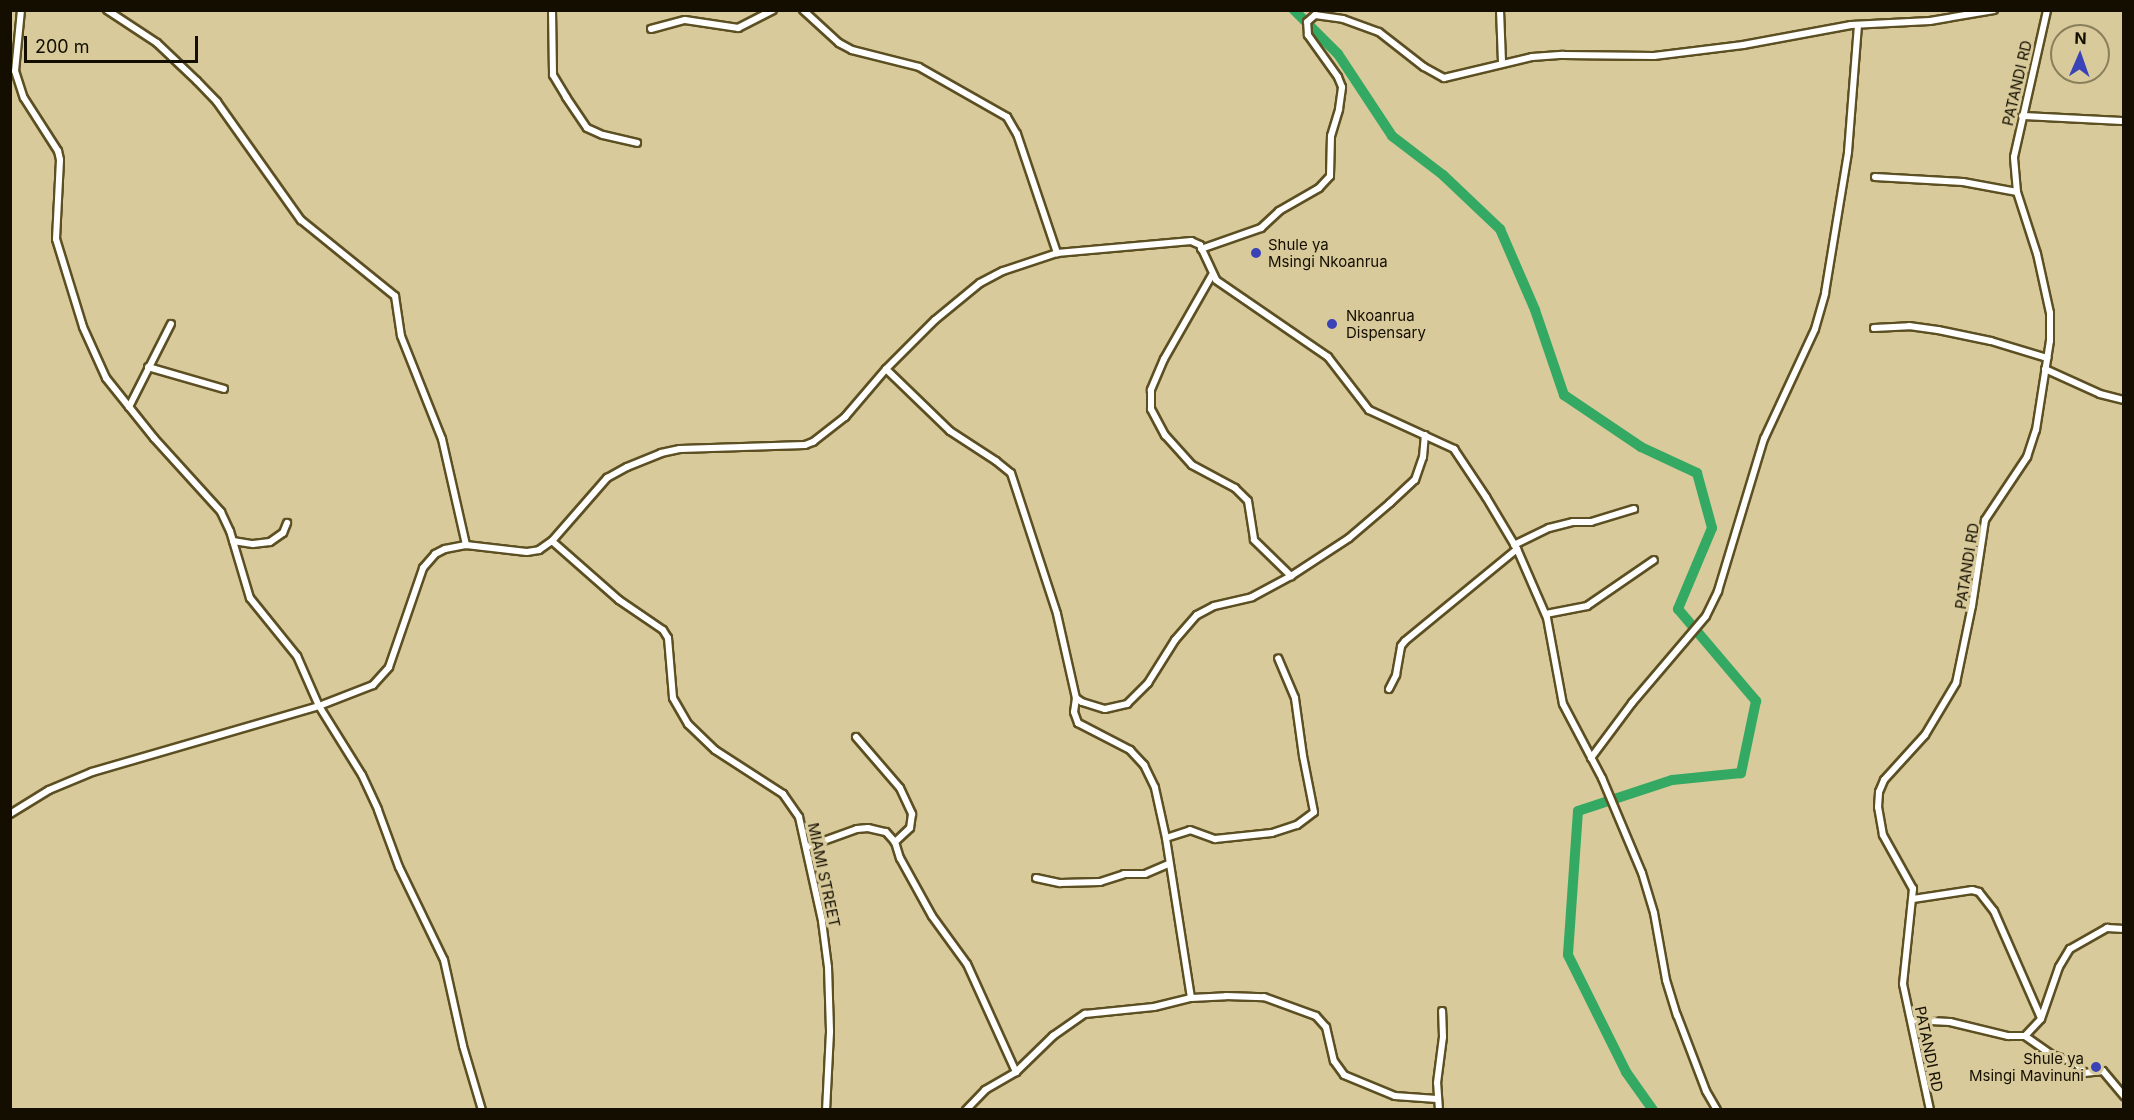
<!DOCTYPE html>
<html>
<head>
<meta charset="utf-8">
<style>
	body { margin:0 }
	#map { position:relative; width:2134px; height:1120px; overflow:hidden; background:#d8ca9a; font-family:Inter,sans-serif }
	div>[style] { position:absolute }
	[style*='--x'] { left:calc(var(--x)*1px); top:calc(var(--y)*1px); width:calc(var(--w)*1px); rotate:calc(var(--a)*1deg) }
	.river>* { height:10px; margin:-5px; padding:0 5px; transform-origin:5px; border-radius:5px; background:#34a963 }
	.roads { filter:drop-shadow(2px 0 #5c4f22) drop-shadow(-2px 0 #5c4f22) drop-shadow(0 2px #5c4f22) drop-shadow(0 -2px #5c4f22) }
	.minor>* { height:6px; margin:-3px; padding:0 3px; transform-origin:3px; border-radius:3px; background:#fff }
	.dots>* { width:16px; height:16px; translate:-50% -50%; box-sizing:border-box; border:3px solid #d8ca9a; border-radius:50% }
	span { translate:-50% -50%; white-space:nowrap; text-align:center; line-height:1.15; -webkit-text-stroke:6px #d8ca9a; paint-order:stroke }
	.street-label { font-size:15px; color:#130e00 }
	.poi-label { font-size:15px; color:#130e00 }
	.left { translate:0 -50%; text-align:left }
	.right { translate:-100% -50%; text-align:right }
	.frame { position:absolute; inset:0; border:12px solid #130e00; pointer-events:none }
	.north { position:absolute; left:2050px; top:24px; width:60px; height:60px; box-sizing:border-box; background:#d8ca9a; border:2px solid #897f5c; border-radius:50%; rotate:2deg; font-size:16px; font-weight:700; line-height:24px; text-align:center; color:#130e00 }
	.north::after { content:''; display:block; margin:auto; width:21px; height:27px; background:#3943b7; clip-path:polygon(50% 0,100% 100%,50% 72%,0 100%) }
	.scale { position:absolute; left:24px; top:36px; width:174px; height:27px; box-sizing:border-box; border:3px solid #130e00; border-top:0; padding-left:8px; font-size:18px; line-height:21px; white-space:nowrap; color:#130e00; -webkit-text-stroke:4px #d8ca9a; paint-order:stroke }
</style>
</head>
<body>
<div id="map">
	<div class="river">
		<i style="--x:1294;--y:10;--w:62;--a:45"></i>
		<i style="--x:1338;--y:54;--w:98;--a:56.6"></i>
		<i style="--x:1392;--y:136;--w:64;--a:37.4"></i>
		<i style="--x:1443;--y:175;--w:79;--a:43.5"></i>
		<i style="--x:1500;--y:229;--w:88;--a:66.6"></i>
		<i style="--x:1535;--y:310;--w:90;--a:71.2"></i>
		<i style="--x:1564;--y:395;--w:93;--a:34"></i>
		<i style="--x:1641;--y:447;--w:62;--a:24.9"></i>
		<i style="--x:1697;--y:473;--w:57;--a:74.7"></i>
		<i style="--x:1712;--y:528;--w:88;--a:112.8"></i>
		<i style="--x:1678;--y:609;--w:121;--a:49.7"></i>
		<i style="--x:1756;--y:701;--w:74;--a:101.8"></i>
		<i style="--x:1741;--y:773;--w:69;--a:174.2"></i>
		<i style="--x:1672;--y:780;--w:99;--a:161.7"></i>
		<i style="--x:1578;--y:811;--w:144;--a:94"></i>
		<i style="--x:1568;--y:955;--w:131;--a:63.6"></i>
		<i style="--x:1626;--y:1072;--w:47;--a:54.6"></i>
	</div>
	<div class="roads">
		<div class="minor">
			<i style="--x:21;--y:10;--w:61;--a:95.6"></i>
			<i style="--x:15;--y:71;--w:28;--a:72"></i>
			<i style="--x:24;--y:98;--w:63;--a:57.3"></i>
			<i style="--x:58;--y:151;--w:9;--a:77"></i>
			<i style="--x:60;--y:160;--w:79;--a:92.9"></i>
			<i style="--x:56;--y:239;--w:92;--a:72.9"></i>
			<i style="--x:83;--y:327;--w:56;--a:65.7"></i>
			<i style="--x:106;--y:378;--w:77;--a:51.3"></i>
			<i style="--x:154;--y:438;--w:100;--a:47.8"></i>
			<i style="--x:221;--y:512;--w:21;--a:65"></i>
			<i style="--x:230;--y:531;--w:70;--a:73.4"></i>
			<i style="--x:250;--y:598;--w:75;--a:51"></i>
			<i style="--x:297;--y:656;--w:55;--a:66.3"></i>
			<i style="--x:319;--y:706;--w:81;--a:58.1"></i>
			<i style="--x:362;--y:775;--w:38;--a:65"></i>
			<i style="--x:378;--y:810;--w:61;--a:69.8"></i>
			<i style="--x:399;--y:867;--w:103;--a:64.2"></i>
			<i style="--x:444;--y:960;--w:88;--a:77.5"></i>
			<i style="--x:463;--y:1046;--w:67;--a:73.5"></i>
			<i style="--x:107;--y:10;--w:60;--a:33.4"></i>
			<i style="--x:157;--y:43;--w:55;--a:43.5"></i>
			<i style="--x:197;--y:81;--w:29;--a:46"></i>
			<i style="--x:217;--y:102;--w:145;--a:54.6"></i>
			<i style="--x:301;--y:220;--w:121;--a:39"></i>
			<i style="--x:395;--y:296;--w:40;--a:81.5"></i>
			<i style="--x:401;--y:336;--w:111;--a:68.3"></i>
			<i style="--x:442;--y:439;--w:109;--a:77.2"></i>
			<i style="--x:552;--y:10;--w:65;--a:89.1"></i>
			<i style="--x:553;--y:75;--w:26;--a:59"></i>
			<i style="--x:566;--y:97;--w:37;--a:56"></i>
			<i style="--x:587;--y:128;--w:17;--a:24"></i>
			<i style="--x:603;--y:135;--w:35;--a:13"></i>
			<i style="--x:803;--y:10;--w:49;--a:42.5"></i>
			<i style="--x:839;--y:43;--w:15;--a:28"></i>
			<i style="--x:852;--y:50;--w:69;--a:14.2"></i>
			<i style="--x:919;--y:67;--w:101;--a:29.6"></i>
			<i style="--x:1007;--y:117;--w:20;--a:60"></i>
			<i style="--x:1017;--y:134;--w:126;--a:71.4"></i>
			<i style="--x:1500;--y:10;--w:53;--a:87.8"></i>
			<i style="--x:651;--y:29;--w:35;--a:-15"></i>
			<i style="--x:685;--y:20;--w:54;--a:8.6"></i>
			<i style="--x:738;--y:28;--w:39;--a:-27"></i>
			<i style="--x:2022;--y:116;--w:102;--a:2.8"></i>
			<i style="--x:1875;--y:177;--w:88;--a:3.3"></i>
			<i style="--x:1963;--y:182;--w:55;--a:10.5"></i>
			<i style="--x:1201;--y:249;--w:64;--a:-19.3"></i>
			<i style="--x:1261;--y:228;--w:25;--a:-43"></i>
			<i style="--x:1279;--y:211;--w:46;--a:-29.9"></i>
			<i style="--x:1319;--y:188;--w:16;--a:-47"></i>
			<i style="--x:1330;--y:176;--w:40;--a:-88.6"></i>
			<i style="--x:1331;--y:136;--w:28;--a:-73"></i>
			<i style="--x:1339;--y:109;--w:22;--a:-82"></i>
			<i style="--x:1342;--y:87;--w:11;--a:-112"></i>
			<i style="--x:1338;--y:77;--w:52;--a:-125.5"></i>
			<i style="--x:1308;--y:35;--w:13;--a:-94"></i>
			<i style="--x:1307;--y:22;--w:11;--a:-41"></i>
			<i style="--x:1315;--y:15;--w:28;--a:8"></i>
			<i style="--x:1343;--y:19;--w:38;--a:20"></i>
			<i style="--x:1379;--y:32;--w:57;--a:37.9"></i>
			<i style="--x:1424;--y:67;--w:23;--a:29"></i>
			<i style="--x:1444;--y:78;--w:90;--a:-13.4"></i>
			<i style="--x:1532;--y:57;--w:31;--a:-4"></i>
			<i style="--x:1563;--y:55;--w:91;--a:0.6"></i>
			<i style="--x:1654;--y:56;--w:90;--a:-7"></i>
			<i style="--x:1743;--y:45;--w:110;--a:-10.5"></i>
			<i style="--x:1851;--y:25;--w:79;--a:-2.9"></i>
			<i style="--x:1930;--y:21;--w:65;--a:-9.8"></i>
			<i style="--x:1212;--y:275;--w:97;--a:119.7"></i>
			<i style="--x:1164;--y:359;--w:34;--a:113"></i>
			<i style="--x:1151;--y:390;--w:19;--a:90"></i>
			<i style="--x:1151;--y:409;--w:30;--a:62"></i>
			<i style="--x:1165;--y:435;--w:40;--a:48"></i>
			<i style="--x:1192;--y:465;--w:49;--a:28.1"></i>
			<i style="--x:1235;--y:488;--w:18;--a:45"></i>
			<i style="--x:1248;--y:501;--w:39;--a:81"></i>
			<i style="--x:1254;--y:540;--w:52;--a:44.2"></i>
			<i style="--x:1874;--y:328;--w:35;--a:-3"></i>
			<i style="--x:1909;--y:326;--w:29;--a:8"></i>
			<i style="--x:1938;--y:330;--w:54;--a:11.7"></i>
			<i style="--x:1991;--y:341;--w:59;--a:16.9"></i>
			<i style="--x:148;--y:367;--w:79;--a:16.1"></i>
			<i style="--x:886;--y:369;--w:89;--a:44.1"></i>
			<i style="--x:950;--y:431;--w:55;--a:33.1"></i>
			<i style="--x:996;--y:461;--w:19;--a:39"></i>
			<i style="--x:1011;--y:473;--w:148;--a:71.9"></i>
			<i style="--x:1057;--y:614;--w:86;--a:77.3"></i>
			<i style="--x:1076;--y:698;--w:7;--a:34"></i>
			<i style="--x:1082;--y:702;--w:24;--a:17"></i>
			<i style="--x:1105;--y:709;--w:23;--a:-13"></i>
			<i style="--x:1127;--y:704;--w:30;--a:-45"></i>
			<i style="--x:1148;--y:683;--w:51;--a:-57.9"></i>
			<i style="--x:1175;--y:640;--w:33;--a:-49"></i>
			<i style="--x:1197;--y:615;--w:19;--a:-28"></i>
			<i style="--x:1214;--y:606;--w:39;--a:-13"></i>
			<i style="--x:1252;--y:597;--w:44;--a:-28.3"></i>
			<i style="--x:1291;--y:576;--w:69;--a:-33.2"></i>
			<i style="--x:1349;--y:538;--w:54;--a:-40.5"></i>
			<i style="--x:1390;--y:503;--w:34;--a:-43"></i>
			<i style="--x:1415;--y:480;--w:24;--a:-71"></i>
			<i style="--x:1423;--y:457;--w:22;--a:-85"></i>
			<i style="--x:2045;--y:369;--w:60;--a:24.4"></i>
			<i style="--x:2100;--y:394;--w:25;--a:14"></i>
			<i style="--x:129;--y:407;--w:93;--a:-63.2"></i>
			<i style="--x:233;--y:541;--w:20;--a:9"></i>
			<i style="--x:253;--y:544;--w:17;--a:-7"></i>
			<i style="--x:270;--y:542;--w:16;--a:-35"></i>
			<i style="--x:283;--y:533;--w:11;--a:-68"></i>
			<i style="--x:552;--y:541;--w:89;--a:41.4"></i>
			<i style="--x:619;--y:600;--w:53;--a:34.3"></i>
			<i style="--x:663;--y:630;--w:9;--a:58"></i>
			<i style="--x:668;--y:638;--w:60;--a:85.2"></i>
			<i style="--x:673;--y:698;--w:30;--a:60"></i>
			<i style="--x:688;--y:724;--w:37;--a:44"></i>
			<i style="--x:715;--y:750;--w:81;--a:32.9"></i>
			<i style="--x:783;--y:794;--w:28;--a:55"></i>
			<i style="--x:799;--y:817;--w:107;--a:77.5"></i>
			<i style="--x:822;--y:921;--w:46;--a:82.6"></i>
			<i style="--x:828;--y:967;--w:65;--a:88.2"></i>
			<i style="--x:830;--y:1032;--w:78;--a:92.9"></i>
			<i style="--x:1514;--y:545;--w:39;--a:-26"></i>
			<i style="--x:1549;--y:528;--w:25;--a:-14"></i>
			<i style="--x:1573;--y:522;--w:18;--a:0"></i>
			<i style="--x:1591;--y:522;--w:45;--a:-16.8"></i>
			<i style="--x:1546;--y:614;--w:42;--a:-11"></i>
			<i style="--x:1587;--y:606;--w:81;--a:-34.5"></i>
			<i style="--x:1389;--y:689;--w:16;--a:-63"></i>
			<i style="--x:1396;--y:675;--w:29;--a:-80"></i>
			<i style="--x:1401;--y:646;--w:6;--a:-51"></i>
			<i style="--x:1405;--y:641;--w:145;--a:-39.4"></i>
			<i style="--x:1076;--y:698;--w:14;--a:98"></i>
			<i style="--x:1074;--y:712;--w:12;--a:70"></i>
			<i style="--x:1078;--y:723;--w:59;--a:27.4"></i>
			<i style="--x:1130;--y:750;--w:21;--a:47"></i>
			<i style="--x:1144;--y:765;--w:25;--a:64"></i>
			<i style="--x:1155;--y:788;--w:51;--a:77.6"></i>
			<i style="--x:856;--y:737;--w:67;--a:49.2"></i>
			<i style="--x:900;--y:788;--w:29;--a:65"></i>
			<i style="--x:912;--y:814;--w:14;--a:98"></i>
			<i style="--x:910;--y:828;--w:21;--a:137"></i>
			<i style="--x:1591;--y:758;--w:69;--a:-53.3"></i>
			<i style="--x:1632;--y:703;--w:114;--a:-49.6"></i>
			<i style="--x:1706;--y:616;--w:28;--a:-64"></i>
			<i style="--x:1718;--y:591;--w:159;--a:-73.2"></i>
			<i style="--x:1764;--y:439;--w:121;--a:-65.1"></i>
			<i style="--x:1815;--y:329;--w:37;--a:-74"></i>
			<i style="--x:1825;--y:293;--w:143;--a:-80.7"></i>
			<i style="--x:1848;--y:152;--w:127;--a:-85.5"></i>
			<i style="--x:10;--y:814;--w:46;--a:-31.6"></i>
			<i style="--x:49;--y:790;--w:47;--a:-22.7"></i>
			<i style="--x:92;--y:772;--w:236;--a:-16.2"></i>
			<i style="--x:319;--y:706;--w:58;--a:-21.3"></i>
			<i style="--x:373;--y:685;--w:24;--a:-48"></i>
			<i style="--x:389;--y:667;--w:105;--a:-71"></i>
			<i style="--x:423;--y:568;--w:18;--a:-49"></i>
			<i style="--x:435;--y:554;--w:11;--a:-27"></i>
			<i style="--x:445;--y:549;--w:21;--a:-11"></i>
			<i style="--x:466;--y:545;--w:61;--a:6.5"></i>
			<i style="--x:527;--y:552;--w:12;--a:-9"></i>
			<i style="--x:539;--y:550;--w:16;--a:-35"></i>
			<i style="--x:552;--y:541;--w:84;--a:-48.9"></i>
			<i style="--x:607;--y:478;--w:23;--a:-29"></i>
			<i style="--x:627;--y:467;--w:37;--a:-22"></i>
			<i style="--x:661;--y:453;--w:19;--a:-12"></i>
			<i style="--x:680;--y:449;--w:125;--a:-1.8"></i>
			<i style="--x:805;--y:445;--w:9;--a:-21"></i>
			<i style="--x:813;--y:442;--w:41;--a:-38"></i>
			<i style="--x:845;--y:417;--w:63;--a:-49.5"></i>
			<i style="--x:886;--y:369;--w:69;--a:-45"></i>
			<i style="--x:935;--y:320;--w:58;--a:-39.4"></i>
			<i style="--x:980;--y:283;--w:26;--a:-28"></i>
			<i style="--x:1003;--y:271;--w:57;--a:-18.4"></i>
			<i style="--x:1057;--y:253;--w:135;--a:-5.1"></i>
			<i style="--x:1191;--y:241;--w:10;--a:24"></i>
			<i style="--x:1200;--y:245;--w:38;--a:65"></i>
			<i style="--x:1216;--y:280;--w:136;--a:34.5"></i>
			<i style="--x:1328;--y:357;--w:67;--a:52.3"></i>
			<i style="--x:1369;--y:410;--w:94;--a:24.6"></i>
			<i style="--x:1454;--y:449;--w:58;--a:56.3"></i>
			<i style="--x:1486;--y:497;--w:61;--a:59.2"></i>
			<i style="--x:1517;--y:549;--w:75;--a:66.5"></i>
			<i style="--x:1547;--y:618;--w:87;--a:79.5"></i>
			<i style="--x:1563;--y:704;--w:84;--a:62.2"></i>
			<i style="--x:1602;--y:778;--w:103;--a:67.2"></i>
			<i style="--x:1642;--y:873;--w:42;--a:73.3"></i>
			<i style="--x:1654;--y:913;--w:68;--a:79.8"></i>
			<i style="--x:1666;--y:980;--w:37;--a:73"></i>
			<i style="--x:1677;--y:1015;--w:81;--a:69.1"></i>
			<i style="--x:1706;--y:1091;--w:22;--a:60"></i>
			<i style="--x:807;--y:847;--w:53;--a:-19.8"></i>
			<i style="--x:857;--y:829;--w:11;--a:-5"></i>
			<i style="--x:868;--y:828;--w:18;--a:13"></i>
			<i style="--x:886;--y:832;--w:13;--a:48"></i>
			<i style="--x:895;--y:842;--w:17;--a:73"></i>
			<i style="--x:900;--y:858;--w:66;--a:61.1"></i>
			<i style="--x:932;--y:916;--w:59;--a:53.9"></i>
			<i style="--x:967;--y:964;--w:119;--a:65.6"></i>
			<i style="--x:1036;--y:878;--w:25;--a:12"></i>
			<i style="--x:1060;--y:883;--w:40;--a:-1.4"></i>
			<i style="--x:1100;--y:882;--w:25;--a:-18"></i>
			<i style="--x:1124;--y:874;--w:21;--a:0"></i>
			<i style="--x:1145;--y:874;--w:26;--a:-23"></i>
			<i style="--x:1913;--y:899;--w:60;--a:-8.7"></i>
			<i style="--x:1972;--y:890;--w:7;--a:16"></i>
			<i style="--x:1979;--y:892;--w:24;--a:52"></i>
			<i style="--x:1994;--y:911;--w:117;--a:66.3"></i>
			<i style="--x:1191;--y:998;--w:162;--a:-98.9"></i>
			<i style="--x:1166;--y:838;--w:25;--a:-18"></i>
			<i style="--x:1190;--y:830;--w:27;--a:20"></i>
			<i style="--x:1215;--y:839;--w:57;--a:-6"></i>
			<i style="--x:1272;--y:833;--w:26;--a:-18"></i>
			<i style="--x:1297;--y:825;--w:21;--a:-37"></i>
			<i style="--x:1314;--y:812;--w:57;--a:-101.1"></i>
			<i style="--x:1303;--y:756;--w:59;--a:-97.9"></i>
			<i style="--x:1295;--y:698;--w:43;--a:-113"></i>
			<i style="--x:1911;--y:1020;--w:39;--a:3"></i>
			<i style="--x:1950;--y:1022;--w:60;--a:13.6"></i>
			<i style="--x:2008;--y:1036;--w:17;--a:0"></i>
			<i style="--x:2025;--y:1036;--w:23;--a:-47"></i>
			<i style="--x:2041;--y:1019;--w:55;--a:-70.9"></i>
			<i style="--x:2059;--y:967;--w:21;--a:-59"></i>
			<i style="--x:2070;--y:949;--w:43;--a:-29.6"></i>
			<i style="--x:2107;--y:928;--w:17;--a:3"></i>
			<i style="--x:2025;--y:1036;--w:33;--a:35"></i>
			<i style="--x:2052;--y:1055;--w:25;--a:18"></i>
			<i style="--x:2076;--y:1063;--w:13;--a:51"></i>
			<i style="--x:2084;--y:1073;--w:19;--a:-6"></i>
			<i style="--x:2103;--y:1071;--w:33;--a:50"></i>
			<i style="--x:966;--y:1110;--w:28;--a:-46"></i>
			<i style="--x:985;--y:1090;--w:36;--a:-30"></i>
			<i style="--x:1016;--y:1072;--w:52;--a:-44.2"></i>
			<i style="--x:1053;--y:1036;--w:39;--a:-35"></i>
			<i style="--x:1085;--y:1014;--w:69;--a:-5.8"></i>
			<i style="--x:1154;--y:1007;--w:38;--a:-14"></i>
			<i style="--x:1191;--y:998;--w:35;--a:-3"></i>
			<i style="--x:1226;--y:996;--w:38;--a:2"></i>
			<i style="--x:1264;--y:997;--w:55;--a:20.1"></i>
			<i style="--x:1316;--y:1016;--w:15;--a:48"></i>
			<i style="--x:1326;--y:1027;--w:35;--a:77"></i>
			<i style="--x:1334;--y:1061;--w:17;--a:54"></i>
			<i style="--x:1344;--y:1075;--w:55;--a:22.4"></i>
			<i style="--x:1395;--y:1096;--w:42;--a:4.1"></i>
			<i style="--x:1439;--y:1110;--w:27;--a:-94"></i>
			<i style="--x:1437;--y:1083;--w:46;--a:-82.6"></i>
			<i style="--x:1443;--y:1037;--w:26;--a:-92"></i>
			<i style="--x:1930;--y:1110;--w:129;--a:-102.1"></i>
			<i style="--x:1903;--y:984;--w:96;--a:-84"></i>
			<i style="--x:1913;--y:889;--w:62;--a:-119.1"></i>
			<i style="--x:1883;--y:835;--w:28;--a:-100"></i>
			<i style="--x:1878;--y:807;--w:15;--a:-86"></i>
			<i style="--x:1879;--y:792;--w:13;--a:-67"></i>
			<i style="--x:1884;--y:780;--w:61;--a:-47.7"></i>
			<i style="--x:1925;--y:735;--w:61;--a:-59.2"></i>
			<i style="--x:1956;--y:683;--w:79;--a:-78.3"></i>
			<i style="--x:1972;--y:606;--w:87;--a:-81.4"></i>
			<i style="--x:1985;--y:520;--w:76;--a:-56.3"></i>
			<i style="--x:2027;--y:457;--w:28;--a:-72"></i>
			<i style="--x:2036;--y:430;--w:90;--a:-81.1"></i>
			<i style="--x:2050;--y:341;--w:28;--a:-90"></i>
			<i style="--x:2050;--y:313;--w:60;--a:-102.4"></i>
			<i style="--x:2037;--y:254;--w:65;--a:-107.9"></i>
			<i style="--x:2017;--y:192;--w:35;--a:-95"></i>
			<i style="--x:2014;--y:157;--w:151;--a:-77.3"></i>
		</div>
	</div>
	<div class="dots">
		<i style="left:1256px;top:253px;background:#3943b7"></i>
		<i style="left:1332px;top:324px;background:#3943b7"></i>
		<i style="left:2096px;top:1067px;background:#3943b7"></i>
	</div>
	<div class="street-label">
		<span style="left:2017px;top:83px;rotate:-77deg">PATANDI RD</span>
		<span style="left:1967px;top:566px;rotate:-81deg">PATANDI RD</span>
		<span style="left:824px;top:875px;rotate:78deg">MIAMI STREET</span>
		<span style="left:1929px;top:1049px;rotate:78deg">PATANDI RD</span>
	</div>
	<div class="poi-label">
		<span class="left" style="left:1268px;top:253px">Shule ya<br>Msingi Nkoanrua</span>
		<span class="left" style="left:1346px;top:324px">Nkoanrua<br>Dispensary</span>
		<span class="right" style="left:2084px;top:1067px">Shule ya<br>Msingi Mavinuni</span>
	</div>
	<div class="frame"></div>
	<div class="north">N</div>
	<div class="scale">200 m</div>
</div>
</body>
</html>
